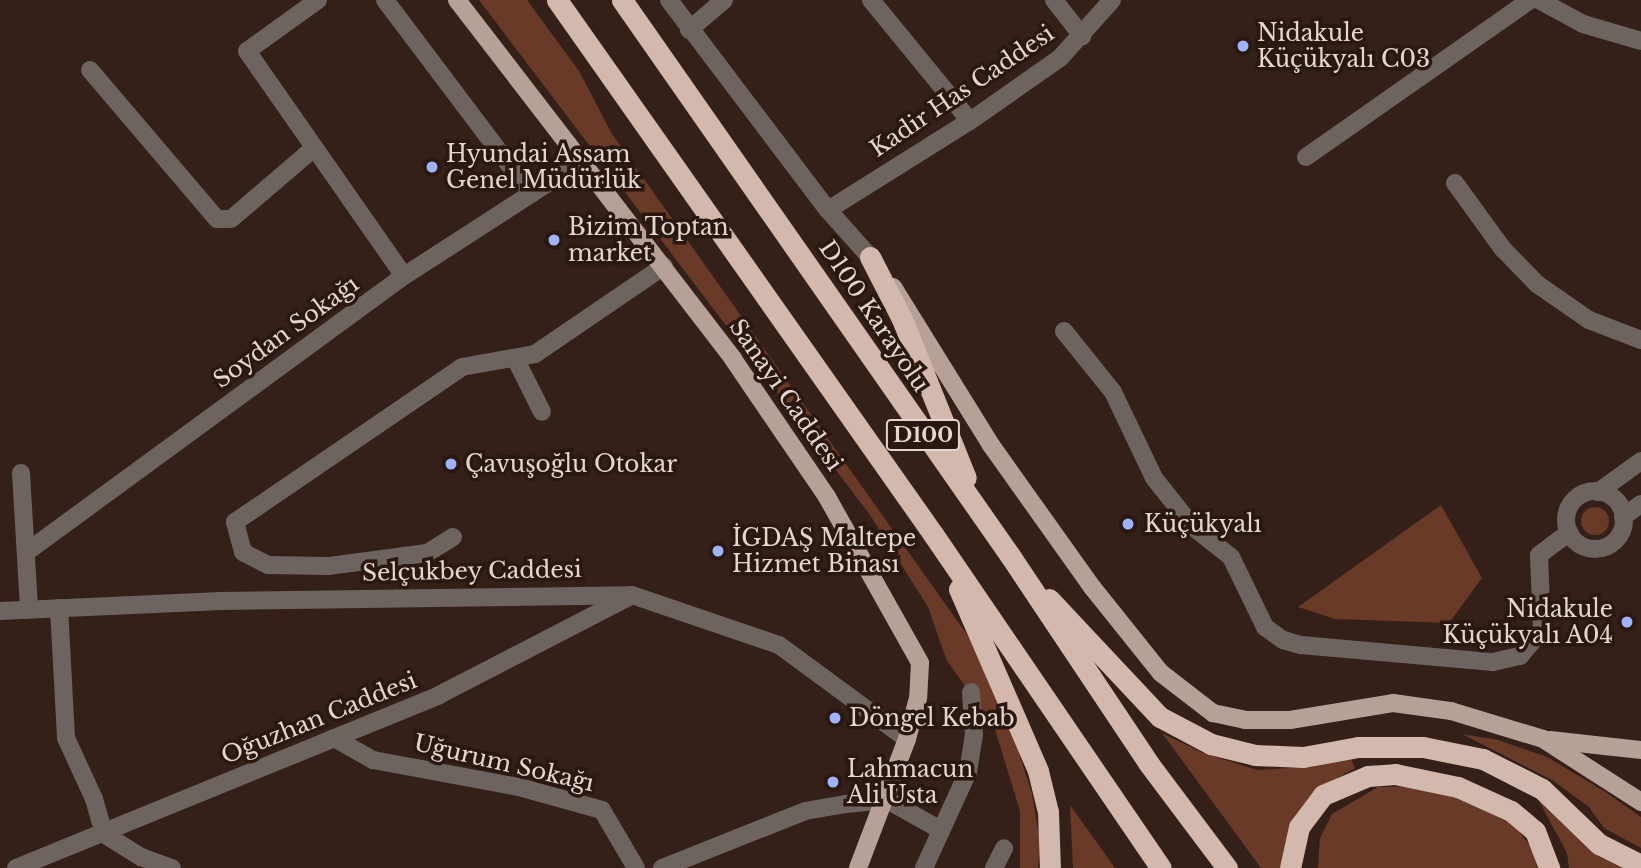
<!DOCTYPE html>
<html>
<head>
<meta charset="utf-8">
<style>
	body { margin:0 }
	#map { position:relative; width:1641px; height:868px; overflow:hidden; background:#342018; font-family:"Libre Baskerville",serif }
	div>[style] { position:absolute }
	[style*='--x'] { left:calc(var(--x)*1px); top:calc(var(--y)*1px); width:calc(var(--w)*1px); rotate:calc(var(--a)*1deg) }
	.green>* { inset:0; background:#693a27 }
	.round { border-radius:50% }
	.minor>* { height:18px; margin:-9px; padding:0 9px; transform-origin:9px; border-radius:9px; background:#6d635f }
	.minor>.ring { margin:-9px; padding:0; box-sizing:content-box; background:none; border:18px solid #6d635f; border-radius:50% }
	.major>* { height:18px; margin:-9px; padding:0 9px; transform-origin:9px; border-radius:9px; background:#b6a097 }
	.highway>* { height:21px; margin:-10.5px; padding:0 10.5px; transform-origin:10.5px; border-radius:10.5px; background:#d2b8ad }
	.dots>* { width:19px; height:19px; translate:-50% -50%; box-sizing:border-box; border:4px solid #2a170f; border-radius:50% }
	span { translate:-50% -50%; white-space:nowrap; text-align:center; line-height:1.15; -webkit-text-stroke:7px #2a170f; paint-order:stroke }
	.shield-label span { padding:2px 5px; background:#2a170f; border:2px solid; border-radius:5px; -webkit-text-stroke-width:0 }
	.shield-label { font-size:21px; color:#e3d5d0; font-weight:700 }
	.poi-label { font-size:23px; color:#e3d5d0 }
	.left { translate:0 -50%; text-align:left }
	.right { translate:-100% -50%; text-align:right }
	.street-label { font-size:23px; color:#e3d5d0 }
</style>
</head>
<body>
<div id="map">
	<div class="green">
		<i style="clip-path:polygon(479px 0,527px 0,579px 71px,612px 134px,968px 636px,1007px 715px,1032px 794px,1040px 841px,1038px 868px,1020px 868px,1020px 811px,994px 726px,947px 661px,928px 607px,870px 515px)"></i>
		<i style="clip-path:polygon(1441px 505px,1482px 578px,1449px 623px,1335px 619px,1298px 607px)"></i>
		<i class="round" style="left:1581px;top:507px;width:28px;height:28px"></i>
		<i style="clip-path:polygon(1162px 733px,1201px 752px,1257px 770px,1305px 767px,1350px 757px,1355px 768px,1325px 785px,1290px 824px,1282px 868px,1261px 868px)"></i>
		<i style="clip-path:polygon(1462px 734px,1498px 740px,1547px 757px,1604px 791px,1641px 817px,1641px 848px,1604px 828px,1589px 807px,1552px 780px)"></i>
		<i style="clip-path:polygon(1424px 786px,1465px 800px,1515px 826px,1533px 850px,1537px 868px,1318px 868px,1320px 838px,1332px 814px,1378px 787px)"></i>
		<i style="clip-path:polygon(1539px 801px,1599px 857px,1624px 868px,1569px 868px,1567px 853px)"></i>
		<i style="clip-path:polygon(1070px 805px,1115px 868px,1073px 868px)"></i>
	</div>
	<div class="minor">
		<i style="--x:318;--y:0;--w:87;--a:144.3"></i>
		<i style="--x:247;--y:51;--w:274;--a:55.1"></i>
		<i style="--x:385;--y:0;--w:243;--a:53"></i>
		<i style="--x:669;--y:0;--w:263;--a:52.9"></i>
		<i style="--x:828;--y:210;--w:63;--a:48.2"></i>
		<i style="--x:871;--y:0;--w:156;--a:50.7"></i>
		<i style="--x:1054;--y:0;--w:46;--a:52.1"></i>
		<i style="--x:1539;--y:0;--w:50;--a:28.6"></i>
		<i style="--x:1583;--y:24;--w:60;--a:16.3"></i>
		<i style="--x:689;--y:30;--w:46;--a:-40.6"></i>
		<i style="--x:90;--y:70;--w:196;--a:49.6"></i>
		<i style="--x:217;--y:219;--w:14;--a:0"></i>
		<i style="--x:231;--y:219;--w:109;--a:-40.5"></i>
		<i style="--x:1306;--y:157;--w:274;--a:-35"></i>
		<i style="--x:1455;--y:183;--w:82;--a:54"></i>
		<i style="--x:1503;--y:249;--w:49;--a:45.8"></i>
		<i style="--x:1537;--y:284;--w:63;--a:34.7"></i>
		<i style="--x:1589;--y:320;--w:56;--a:21"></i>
		<i style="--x:828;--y:210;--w:168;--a:-32.1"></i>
		<i style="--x:970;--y:121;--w:110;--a:-35"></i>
		<i style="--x:1060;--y:58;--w:78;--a:-48.1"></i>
		<i style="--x:1064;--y:331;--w:78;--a:51.2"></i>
		<i style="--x:1113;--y:392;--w:95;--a:64.5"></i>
		<i style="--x:1154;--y:478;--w:63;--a:51.5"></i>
		<i style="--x:1193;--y:527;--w:48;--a:38.3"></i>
		<i style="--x:1231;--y:557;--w:78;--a:64.1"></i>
		<i style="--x:1265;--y:627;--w:22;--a:36"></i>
		<i style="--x:1283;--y:640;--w:19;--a:16"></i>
		<i style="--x:1301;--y:645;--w:193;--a:5.1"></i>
		<i style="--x:1493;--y:662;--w:28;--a:-13"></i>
		<i style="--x:1520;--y:656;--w:34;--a:-50"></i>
		<i style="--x:1542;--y:630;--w:75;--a:-92.3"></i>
		<i style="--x:1539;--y:555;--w:38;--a:-37"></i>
		<i style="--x:515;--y:358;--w:60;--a:63.4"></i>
		<i style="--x:21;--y:473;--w:134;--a:86.6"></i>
		<i class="ring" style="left:1566px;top:491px;width:40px;height:40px"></i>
		<i style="--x:1598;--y:492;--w:53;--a:-35.8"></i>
		<i style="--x:1623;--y:517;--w:22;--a:-36"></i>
		<i style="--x:453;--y:537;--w:31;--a:148"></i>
		<i style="--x:427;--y:553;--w:100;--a:172.5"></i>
		<i style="--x:328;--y:566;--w:60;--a:-179"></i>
		<i style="--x:268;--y:565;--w:28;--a:-153"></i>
		<i style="--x:243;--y:552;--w:31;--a:-105"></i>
		<i style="--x:235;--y:522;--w:275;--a:-34.3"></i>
		<i style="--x:462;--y:367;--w:74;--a:-10.1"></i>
		<i style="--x:535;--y:354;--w:156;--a:-34.3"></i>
		<i style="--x:28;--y:551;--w:466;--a:-36.2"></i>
		<i style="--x:404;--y:276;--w:210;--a:-32.9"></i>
		<i style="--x:59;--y:608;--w:130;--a:86.9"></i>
		<i style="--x:66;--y:738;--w:67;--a:65.3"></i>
		<i style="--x:94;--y:799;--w:36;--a:74"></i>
		<i style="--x:104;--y:834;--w:44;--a:31.9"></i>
		<i style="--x:141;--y:857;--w:33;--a:20"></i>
		<i style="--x:0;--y:611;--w:221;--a:-2.6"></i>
		<i style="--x:221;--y:601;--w:411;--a:-0.8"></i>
		<i style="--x:632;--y:595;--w:155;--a:18.8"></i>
		<i style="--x:779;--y:645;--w:159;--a:36.3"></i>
		<i style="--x:334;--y:738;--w:45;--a:29.4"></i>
		<i style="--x:373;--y:760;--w:148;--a:10.5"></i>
		<i style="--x:519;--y:787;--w:86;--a:15.5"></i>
		<i style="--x:602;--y:810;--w:67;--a:59.6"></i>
		<i style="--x:16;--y:868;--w:457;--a:-22.2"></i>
		<i style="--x:439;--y:695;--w:214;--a:-27.3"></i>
		<i style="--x:662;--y:868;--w:154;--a:-21.7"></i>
		<i style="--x:805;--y:811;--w:42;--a:-9.7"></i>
		<i style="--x:846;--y:804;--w:41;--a:-5.6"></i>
		<i style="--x:887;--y:800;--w:62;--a:29.1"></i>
		<i style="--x:924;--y:868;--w:106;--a:-65.4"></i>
		<i style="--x:968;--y:772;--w:37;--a:-81"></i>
		<i style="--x:974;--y:735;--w:43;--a:-94"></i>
		<i style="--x:994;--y:868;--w:22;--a:-63"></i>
	</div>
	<div class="major">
		<i style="--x:457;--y:0;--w:453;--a:52.4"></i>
		<i style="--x:733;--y:359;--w:167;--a:55.7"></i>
		<i style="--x:827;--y:497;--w:190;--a:60.7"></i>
		<i style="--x:920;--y:663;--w:35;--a:93"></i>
		<i style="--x:918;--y:698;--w:42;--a:105"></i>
		<i style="--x:907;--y:739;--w:138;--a:110.8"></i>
		<i style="--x:893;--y:287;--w:186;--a:58.2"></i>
		<i style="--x:991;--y:445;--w:174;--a:54.6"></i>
		<i style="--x:1092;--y:587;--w:110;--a:51.3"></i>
		<i style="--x:1161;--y:673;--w:66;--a:37.6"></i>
		<i style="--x:1213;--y:713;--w:33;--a:12"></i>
		<i style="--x:1245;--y:720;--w:45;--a:0"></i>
		<i style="--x:1290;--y:720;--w:104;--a:-9.4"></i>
		<i style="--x:1393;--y:703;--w:59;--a:7.9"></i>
		<i style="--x:1451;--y:711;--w:96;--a:16.9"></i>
		<i style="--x:1543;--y:739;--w:117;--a:32.7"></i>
		<i style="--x:1550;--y:740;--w:92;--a:6.3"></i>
	</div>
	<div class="highway">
		<i style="--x:557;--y:0;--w:653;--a:54.85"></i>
		<i style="--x:933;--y:534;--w:404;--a:55.7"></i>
		<i style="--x:622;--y:0;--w:679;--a:55.07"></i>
		<i style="--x:1011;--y:557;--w:249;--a:56.3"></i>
		<i style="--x:1149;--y:764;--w:130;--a:53.1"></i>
		<i style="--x:870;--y:257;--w:70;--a:62.7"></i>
		<i style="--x:902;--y:319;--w:171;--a:68.1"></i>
		<i style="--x:959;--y:589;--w:198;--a:66.5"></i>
		<i style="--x:1038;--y:771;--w:42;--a:76.3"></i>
		<i style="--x:1048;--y:812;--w:56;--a:88"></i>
		<i style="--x:1049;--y:599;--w:162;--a:46.8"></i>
		<i style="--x:1160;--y:717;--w:58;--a:27.9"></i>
		<i style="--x:1211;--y:744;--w:45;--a:14"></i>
		<i style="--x:1255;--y:755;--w:48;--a:2.4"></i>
		<i style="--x:1303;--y:757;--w:56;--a:-10.3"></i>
		<i style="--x:1358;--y:747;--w:65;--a:0"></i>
		<i style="--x:1423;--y:747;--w:61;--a:11.3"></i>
		<i style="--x:1483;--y:759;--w:66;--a:27"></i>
		<i style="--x:1542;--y:789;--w:79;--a:44"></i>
		<i style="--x:1599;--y:844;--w:47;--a:26.6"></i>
		<i style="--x:1290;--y:868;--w:42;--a:-77.6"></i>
		<i style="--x:1299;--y:827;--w:40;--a:-53"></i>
		<i style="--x:1323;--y:795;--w:49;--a:-22.9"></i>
		<i style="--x:1368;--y:776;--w:27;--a:-4"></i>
		<i style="--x:1395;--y:774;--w:64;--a:11.7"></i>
		<i style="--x:1458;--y:787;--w:58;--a:24.4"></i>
		<i style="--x:1511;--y:811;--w:31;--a:40"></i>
		<i style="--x:1535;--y:831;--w:40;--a:69"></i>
	</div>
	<div class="dots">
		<i style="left:1243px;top:46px;background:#9fb3fd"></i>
		<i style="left:432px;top:167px;background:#9fb3fd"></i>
		<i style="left:554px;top:240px;background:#9fb3fd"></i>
		<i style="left:451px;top:464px;background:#9fb3fd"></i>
		<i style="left:1128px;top:524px;background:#9fb3fd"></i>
		<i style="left:718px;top:551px;background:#9fb3fd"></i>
		<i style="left:1627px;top:622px;background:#9fb3fd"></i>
		<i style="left:835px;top:718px;background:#9fb3fd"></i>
		<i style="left:833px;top:782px;background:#9fb3fd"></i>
	</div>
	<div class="shield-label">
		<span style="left:923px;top:435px">D100</span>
	</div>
	<div class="poi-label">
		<span class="left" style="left:1257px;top:46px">Nidakule<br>Küçükyalı C03</span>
		<span class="left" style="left:446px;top:167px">Hyundai Assam<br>Genel Müdürlük</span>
		<span class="left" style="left:568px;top:240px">Bizim Toptan<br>market</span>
		<span class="left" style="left:465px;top:464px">Çavuşoğlu Otokar</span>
		<span class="left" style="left:1144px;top:524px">Küçükyalı</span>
		<span class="left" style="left:732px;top:551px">İGDAŞ Maltepe<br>Hizmet Binası</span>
		<span class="right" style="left:1613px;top:622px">Nidakule<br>Küçükyalı A04</span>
		<span class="left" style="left:849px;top:718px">Döngel Kebab</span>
		<span class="left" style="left:847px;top:782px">Lahmacun<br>Ali Usta</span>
	</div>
	<div class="street-label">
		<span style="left:962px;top:91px;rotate:-34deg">Kadir Has Caddesi</span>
		<span style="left:874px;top:316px;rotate:56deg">D100 Karayolu</span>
		<span style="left:286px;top:332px;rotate:-36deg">Soydan Sokağı</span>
		<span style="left:786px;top:395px;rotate:55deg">Sanayi Caddesi</span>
		<span style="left:472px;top:571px;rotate:-1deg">Selçukbey Caddesi</span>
		<span style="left:319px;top:718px;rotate:-22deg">Oğuzhan Caddesi</span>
		<span style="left:504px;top:763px;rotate:13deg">Uğurum Sokağı</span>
	</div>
</div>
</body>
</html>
